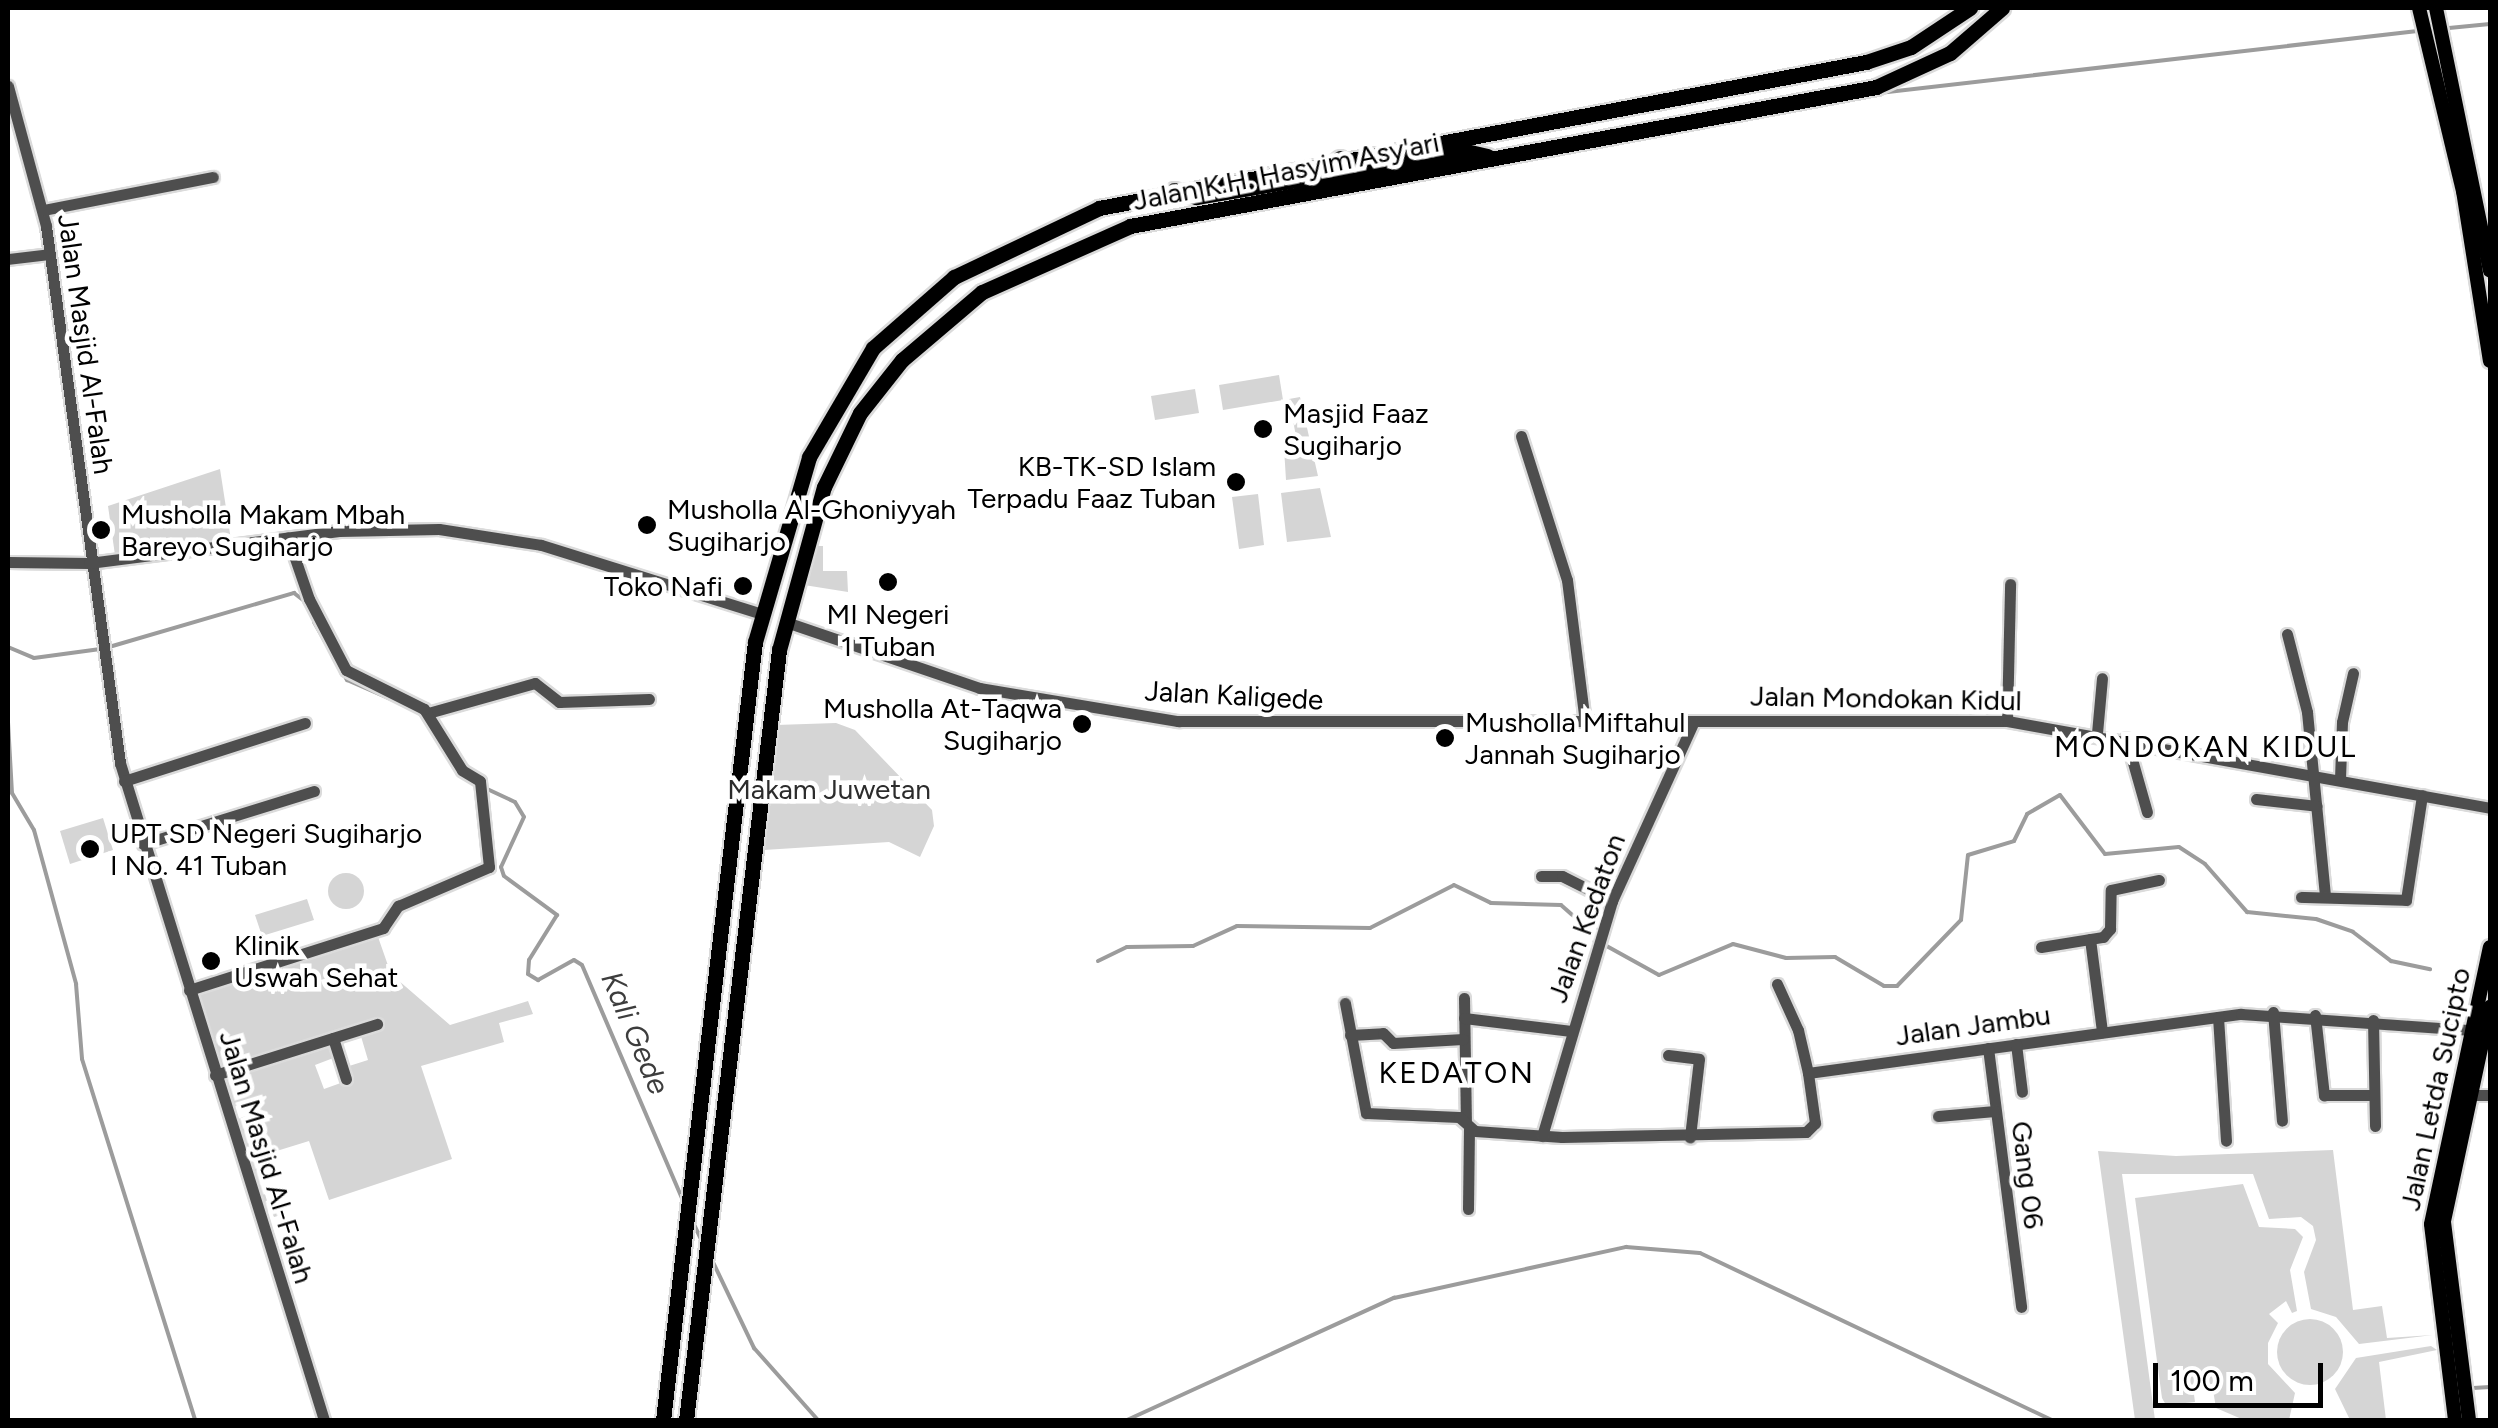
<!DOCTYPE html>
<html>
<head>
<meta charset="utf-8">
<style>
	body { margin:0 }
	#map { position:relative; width:2498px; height:1428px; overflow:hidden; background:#fff; font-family:Figtree,sans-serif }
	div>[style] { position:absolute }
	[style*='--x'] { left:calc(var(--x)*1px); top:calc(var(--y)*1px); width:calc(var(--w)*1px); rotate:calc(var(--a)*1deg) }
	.green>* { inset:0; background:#d5d5d5 }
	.round { border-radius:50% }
	.stream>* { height:4px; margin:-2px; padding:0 2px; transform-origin:2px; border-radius:2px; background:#9c9c9c }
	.roads { filter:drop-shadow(2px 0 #dbdbdb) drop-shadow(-2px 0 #dbdbdb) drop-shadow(0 2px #dbdbdb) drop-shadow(0 -2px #dbdbdb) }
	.minor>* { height:11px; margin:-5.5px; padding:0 5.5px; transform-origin:5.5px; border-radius:5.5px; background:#4e4e4e }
	.major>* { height:14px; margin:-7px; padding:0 7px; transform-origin:7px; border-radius:7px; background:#000 }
	.highway>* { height:15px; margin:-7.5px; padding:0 7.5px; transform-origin:7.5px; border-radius:7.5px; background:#000 }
	.dots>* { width:28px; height:28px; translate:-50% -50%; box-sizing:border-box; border:5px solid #fff; border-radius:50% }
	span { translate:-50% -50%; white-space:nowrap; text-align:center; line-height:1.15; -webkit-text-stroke:9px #fff; paint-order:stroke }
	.street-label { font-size:28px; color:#000 }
	.poi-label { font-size:28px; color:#000 }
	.left { translate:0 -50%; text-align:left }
	.right { translate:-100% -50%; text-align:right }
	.park-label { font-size:28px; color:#2c2c2c }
	.neighbourhood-label { font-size:30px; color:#000; letter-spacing:2.5px }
	.water-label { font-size:30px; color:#3d3d3d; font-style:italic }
	.frame { position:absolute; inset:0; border:10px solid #000; pointer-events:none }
	.scale { position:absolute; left:2153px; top:1363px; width:170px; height:45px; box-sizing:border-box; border:5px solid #000; border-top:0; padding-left:12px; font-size:30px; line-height:35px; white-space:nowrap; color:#000; -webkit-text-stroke:8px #fff; paint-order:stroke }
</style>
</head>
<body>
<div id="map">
	<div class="green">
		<i style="clip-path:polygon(1279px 375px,1283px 400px,1223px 410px,1219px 385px)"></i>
		<i style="clip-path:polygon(1195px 389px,1199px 413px,1155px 420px,1151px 396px)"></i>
		<i style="clip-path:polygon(1300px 397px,1318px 476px,1286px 480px,1284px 448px,1298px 447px,1289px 399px)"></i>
		<i style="clip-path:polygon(220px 469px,231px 540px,115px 555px,108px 506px)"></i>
		<i style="clip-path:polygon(1320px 488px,1331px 537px,1287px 542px,1281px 493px)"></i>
		<i style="clip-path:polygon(1258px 494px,1264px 545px,1239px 549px,1232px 497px)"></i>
		<i style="clip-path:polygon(814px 546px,823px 546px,823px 571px,847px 571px,848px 592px,804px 585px)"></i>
		<i style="clip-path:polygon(836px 723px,855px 730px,932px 810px,934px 826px,920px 857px,889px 842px,764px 850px,776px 725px)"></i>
		<i style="clip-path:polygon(103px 818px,113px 850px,70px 864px,60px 831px)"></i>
		<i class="round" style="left:328px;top:873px;width:36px;height:36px"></i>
		<i style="clip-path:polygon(307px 899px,314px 920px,262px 936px,255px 915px)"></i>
		<i style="clip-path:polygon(evenodd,377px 934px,391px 974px,450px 1025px,528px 1001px,533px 1014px,499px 1023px,504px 1042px,421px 1066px,452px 1159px,329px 1200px,309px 1141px,254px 1158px,268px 1204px,277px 1201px,281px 1215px,274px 1217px,269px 1206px,267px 1221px,235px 1120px,257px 1112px,252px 1100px,231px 1108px,195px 992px,377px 934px,360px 1033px,368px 1060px,346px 1067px,349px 1080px,324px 1089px,315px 1065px,336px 1057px,331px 1042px,360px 1033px)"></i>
		<i style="clip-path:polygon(2333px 1150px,2353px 1310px,2382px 1306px,2387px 1338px,2433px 1335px,2359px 1344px,2336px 1317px,2311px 1309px,2304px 1272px,2316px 1240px,2313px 1226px,2301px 1217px,2269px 1219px,2253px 1174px,2122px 1174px,2155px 1420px,2135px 1420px,2098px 1151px,2176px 1156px)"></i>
		<i style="clip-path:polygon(2243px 1184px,2259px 1227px,2295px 1229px,2303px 1237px,2290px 1270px,2297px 1311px,2292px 1313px,2286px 1301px,2269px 1314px,2278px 1323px,2268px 1343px,2268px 1364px,2295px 1393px,2289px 1420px,2244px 1420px,2216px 1408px,2212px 1384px,2193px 1387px,2195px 1402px,2166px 1405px,2162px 1398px,2135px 1198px)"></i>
		<i class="round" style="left:2277px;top:1319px;width:66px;height:66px"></i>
		<i style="clip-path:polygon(2431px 1346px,2437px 1350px,2379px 1362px,2386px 1420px,2350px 1420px,2335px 1389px,2356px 1358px)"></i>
	</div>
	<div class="stream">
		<i style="--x:2449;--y:28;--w:41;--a:-5.6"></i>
		<i style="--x:1879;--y:93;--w:542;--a:-6.57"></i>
		<i style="--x:314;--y:622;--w:67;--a:60.4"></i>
		<i style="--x:347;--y:680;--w:58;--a:23.5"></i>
		<i style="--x:8;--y:647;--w:28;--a:23"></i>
		<i style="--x:34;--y:658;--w:67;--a:-7.8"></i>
		<i style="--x:109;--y:647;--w:193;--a:-16.3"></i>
		<i style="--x:294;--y:593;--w:11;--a:38"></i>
		<i style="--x:8;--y:722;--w:71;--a:86.8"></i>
		<i style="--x:12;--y:793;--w:43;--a:59.3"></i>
		<i style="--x:34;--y:830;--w:160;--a:74.7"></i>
		<i style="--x:76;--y:984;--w:75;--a:85.4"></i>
		<i style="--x:82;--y:1059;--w:378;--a:72.6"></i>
		<i style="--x:459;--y:774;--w:20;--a:30"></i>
		<i style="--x:485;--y:788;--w:33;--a:25"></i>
		<i style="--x:515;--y:802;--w:17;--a:59"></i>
		<i style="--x:524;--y:817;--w:55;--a:114.7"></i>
		<i style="--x:501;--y:867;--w:9;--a:72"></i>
		<i style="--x:504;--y:876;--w:66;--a:36.3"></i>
		<i style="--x:557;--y:915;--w:53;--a:121.9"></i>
		<i style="--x:529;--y:960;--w:14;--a:94"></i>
		<i style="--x:528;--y:974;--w:12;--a:31"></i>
		<i style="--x:538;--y:980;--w:41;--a:-29.1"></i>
		<i style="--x:574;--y:960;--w:9;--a:32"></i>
		<i style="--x:582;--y:965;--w:259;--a:66.8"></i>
		<i style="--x:1603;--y:944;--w:64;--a:29"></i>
		<i style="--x:1659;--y:975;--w:80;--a:-22.7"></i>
		<i style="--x:1733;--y:944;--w:55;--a:14.8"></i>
		<i style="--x:1786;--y:958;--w:49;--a:-1.2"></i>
		<i style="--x:1835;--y:957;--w:57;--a:30.6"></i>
		<i style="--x:1884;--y:986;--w:13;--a:0"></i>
		<i style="--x:1897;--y:986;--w:92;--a:-45.9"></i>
		<i style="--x:1961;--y:920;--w:65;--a:-83.9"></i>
		<i style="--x:1968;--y:855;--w:48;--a:-16.9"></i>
		<i style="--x:2014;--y:841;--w:30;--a:-64"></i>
		<i style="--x:2027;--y:814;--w:38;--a:-30"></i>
		<i style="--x:2060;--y:795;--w:74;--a:52.7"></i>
		<i style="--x:2105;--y:854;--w:74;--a:-5.4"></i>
		<i style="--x:2179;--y:847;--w:31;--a:33"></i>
		<i style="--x:2205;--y:864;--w:64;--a:48.8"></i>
		<i style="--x:2247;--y:912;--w:69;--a:5.8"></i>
		<i style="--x:2316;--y:919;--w:39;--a:19"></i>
		<i style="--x:2353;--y:932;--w:48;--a:37.3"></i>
		<i style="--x:2391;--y:961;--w:40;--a:12"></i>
		<i style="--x:1098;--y:961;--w:32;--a:-26"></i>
		<i style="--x:1127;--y:947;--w:66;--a:-0.9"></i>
		<i style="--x:1193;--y:946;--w:48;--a:-24.4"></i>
		<i style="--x:1237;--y:926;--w:133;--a:0.9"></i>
		<i style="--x:1370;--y:928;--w:94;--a:-27.1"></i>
		<i style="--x:1454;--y:885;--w:41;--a:25.9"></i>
		<i style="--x:1491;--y:903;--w:70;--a:1.6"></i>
		<i style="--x:1561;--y:905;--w:48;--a:41.6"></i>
		<i style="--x:692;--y:1220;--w:21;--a:65"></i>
		<i style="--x:712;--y:1260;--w:98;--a:64.5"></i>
		<i style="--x:754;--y:1348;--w:96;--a:48.4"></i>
		<i style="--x:2473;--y:1388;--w:17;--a:-3"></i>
		<i style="--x:1127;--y:1420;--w:294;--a:-24.6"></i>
		<i style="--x:1394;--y:1298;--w:238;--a:-12.4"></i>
		<i style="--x:1626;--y:1247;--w:74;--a:4.6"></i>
		<i style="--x:1700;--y:1253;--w:390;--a:25.4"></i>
	</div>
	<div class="roads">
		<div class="minor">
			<i style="--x:8;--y:86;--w:145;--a:74.8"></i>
			<i style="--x:46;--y:226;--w:542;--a:82.15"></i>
			<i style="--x:120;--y:763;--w:688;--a:72.75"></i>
			<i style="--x:43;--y:210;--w:173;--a:-11"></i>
			<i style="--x:8;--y:259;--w:42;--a:-6.8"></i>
			<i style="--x:1521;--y:436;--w:151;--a:72.3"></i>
			<i style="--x:1567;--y:580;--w:143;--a:82.8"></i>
			<i style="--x:8;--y:562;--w:81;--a:0.7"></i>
			<i style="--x:89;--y:563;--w:252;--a:-7.3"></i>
			<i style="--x:339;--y:531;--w:100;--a:-1.1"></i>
			<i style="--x:439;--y:529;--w:103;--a:8.9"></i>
			<i style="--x:541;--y:545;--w:232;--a:17.3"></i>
			<i style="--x:786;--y:622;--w:205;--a:18.8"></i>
			<i style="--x:980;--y:688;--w:201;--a:9.5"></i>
			<i style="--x:1178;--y:721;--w:829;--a:0"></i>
			<i style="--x:2007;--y:721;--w:491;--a:10.2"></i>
			<i style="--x:2287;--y:634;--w:81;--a:75.6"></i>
			<i style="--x:2307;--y:712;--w:184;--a:84.4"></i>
			<i style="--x:428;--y:713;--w:111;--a:-15.7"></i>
			<i style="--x:535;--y:683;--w:31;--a:38"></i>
			<i style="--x:559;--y:702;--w:90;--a:-1.9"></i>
			<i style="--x:2007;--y:721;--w:137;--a:-88.7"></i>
			<i style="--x:2097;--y:733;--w:55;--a:-84.8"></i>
			<i style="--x:2126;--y:738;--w:77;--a:74.2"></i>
			<i style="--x:2340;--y:779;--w:57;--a:-88"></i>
			<i style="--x:2342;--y:722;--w:50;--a:-77.3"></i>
			<i style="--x:124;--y:781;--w:190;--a:-17.8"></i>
			<i style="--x:2256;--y:799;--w:61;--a:6.5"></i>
			<i style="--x:143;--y:844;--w:179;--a:-17.2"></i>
			<i style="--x:1541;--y:876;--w:21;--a:0"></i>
			<i style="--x:1562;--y:876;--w:56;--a:26.6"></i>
			<i style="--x:2301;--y:897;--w:105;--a:1.6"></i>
			<i style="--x:2406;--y:900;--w:106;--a:-81.3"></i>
			<i style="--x:2090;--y:939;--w:94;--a:82.6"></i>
			<i style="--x:2041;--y:947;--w:63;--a:-9.2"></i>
			<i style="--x:2103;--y:937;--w:11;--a:-49"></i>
			<i style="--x:2110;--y:929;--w:39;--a:-89"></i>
			<i style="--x:2111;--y:890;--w:49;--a:-11.8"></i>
			<i style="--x:1777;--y:984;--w:51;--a:65.5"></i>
			<i style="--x:1798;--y:1030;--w:44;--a:76.9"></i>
			<i style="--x:189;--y:990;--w:204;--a:-17.7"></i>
			<i style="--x:383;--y:928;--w:27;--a:-56"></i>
			<i style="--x:398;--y:906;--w:99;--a:-23.2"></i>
			<i style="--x:489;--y:867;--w:86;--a:-96"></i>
			<i style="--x:480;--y:781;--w:21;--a:-149"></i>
			<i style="--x:462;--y:770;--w:72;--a:-121.9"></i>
			<i style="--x:424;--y:709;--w:87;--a:-153.4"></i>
			<i style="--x:346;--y:670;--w:80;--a:-117.5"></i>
			<i style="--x:309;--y:599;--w:65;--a:-109"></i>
			<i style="--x:1464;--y:998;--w:122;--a:89.1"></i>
			<i style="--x:1345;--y:1003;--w:112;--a:79.2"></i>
			<i style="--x:1366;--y:1113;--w:93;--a:2.5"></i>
			<i style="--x:1459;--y:1117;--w:21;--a:41"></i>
			<i style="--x:1475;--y:1131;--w:87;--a:3.9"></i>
			<i style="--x:1562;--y:1137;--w:244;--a:-1.2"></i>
			<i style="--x:1806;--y:1132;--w:13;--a:-45"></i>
			<i style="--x:1815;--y:1123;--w:50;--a:-98"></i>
			<i style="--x:1808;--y:1073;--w:437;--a:-7.8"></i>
			<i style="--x:2241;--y:1014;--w:231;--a:4"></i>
			<i style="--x:2273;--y:1012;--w:109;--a:85.3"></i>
			<i style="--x:2315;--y:1015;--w:81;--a:83.6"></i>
			<i style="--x:2324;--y:1095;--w:49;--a:0"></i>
			<i style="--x:2218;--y:1017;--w:124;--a:86.3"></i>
			<i style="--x:1464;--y:1018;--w:108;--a:6.9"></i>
			<i style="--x:2373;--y:1020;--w:106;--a:88.9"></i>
			<i style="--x:1350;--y:1035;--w:33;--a:-3"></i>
			<i style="--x:1383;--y:1033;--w:14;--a:45"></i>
			<i style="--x:1393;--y:1043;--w:70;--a:-3.3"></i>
			<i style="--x:333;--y:1038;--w:43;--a:72.4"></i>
			<i style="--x:2016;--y:1044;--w:48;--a:82.9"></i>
			<i style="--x:1988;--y:1048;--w:261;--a:82.7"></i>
			<i style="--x:1668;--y:1055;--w:31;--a:7"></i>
			<i style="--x:1699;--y:1059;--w:79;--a:96.6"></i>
			<i style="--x:215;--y:1075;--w:170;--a:-17.5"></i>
			<i style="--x:2470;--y:1095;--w:20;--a:0"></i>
			<i style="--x:1938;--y:1116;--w:57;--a:-5"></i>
			<i style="--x:1542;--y:1136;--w:245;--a:-73.4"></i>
			<i style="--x:1612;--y:901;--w:196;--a:-65.5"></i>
			<i style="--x:1468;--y:1209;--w:80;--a:-89.3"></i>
		</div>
		<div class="major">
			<i style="--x:2419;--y:8;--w:188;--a:76.5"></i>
			<i style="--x:2463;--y:191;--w:172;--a:81"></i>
			<i style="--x:2436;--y:8;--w:268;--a:78.4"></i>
			<i style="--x:2455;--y:1420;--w:197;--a:-97"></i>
			<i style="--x:2431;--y:1224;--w:283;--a:-78"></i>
			<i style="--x:2469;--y:1420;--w:201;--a:-97.2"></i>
			<i style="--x:2444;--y:1221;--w:219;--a:-77.9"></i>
		</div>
		<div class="highway">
			<i style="--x:1340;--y:158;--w:11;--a:142"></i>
			<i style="--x:1331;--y:165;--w:9;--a:69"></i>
			<i style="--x:1334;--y:173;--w:134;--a:-9.5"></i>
			<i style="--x:1466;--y:151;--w:22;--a:13"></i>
			<i style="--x:1174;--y:190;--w:23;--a:18"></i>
			<i style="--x:1196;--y:197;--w:127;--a:-9.5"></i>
			<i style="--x:1321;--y:176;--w:7;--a:56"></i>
			<i style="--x:1325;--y:182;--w:11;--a:142"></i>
			<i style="--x:663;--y:1420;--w:783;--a:-83.26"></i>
			<i style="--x:755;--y:642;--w:193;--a:-73.7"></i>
			<i style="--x:809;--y:457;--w:126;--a:-59.6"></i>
			<i style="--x:873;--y:348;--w:108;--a:-41.2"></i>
			<i style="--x:954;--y:277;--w:161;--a:-25.4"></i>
			<i style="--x:1099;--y:208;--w:781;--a:-10.78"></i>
			<i style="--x:1866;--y:62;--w:47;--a:-18.4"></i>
			<i style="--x:1911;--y:47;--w:71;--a:-33.5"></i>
			<i style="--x:686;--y:1420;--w:776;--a:-83.11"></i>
			<i style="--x:779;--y:650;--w:169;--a:-74.6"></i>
			<i style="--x:824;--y:487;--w:82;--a:-64.1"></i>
			<i style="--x:860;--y:413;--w:68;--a:-51.6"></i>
			<i style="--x:902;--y:360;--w:105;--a:-40.4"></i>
			<i style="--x:982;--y:292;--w:162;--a:-24"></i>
			<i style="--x:1130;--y:226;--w:759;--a:-10.55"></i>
			<i style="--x:1876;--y:87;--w:81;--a:-24.7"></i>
			<i style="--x:1950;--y:53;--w:69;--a:-40.9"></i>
		</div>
	</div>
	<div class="dots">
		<i style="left:1263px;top:429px;background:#000"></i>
		<i style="left:1236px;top:482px;background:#000"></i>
		<i style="left:647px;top:525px;background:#000"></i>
		<i style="left:101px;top:530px;background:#000"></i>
		<i style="left:888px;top:582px;background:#000"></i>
		<i style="left:743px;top:586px;background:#000"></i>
		<i style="left:1082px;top:724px;background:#000"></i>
		<i style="left:1445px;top:738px;background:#000"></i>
		<i style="left:90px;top:849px;background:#000"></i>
		<i style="left:211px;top:961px;background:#000"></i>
	</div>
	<div class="street-label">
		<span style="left:1286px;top:171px;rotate:-11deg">Jalan K.H. Hasyim Asy'ari</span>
		<span style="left:86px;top:344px;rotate:82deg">Jalan Masjid Al-Falah</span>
		<span style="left:1234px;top:695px;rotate:3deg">Jalan Kaligede</span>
		<span style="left:1886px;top:698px;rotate:1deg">Jalan Mondokan Kidul</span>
		<span style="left:1586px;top:918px;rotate:-70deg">Jalan Kedaton</span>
		<span style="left:1973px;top:1025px;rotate:-8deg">Jalan Jambu</span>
		<span style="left:2435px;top:1089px;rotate:-78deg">Jalan Letda Sucipto</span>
		<span style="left:267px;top:1157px;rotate:73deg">Jalan Masjid Al-Falah</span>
		<span style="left:2028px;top:1175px;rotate:83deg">Gang 06</span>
	</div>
	<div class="poi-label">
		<span class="left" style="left:1283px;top:429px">Masjid Faaz<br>Sugiharjo</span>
		<span class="right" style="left:1216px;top:482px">KB-TK-SD Islam<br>Terpadu Faaz Tuban</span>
		<span class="left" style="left:667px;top:525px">Musholla Al-Ghoniyyah<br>Sugiharjo</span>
		<span class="left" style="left:121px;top:530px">Musholla Makam Mbah<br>Bareyo Sugiharjo</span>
		<span class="right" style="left:723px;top:586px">Toko Nafi</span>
		<span style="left:888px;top:630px">MI Negeri<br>1 Tuban</span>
		<span class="right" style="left:1062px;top:724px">Musholla At-Taqwa<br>Sugiharjo</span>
		<span class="left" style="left:1465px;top:738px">Musholla Miftahul<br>Jannah Sugiharjo</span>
		<span class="left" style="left:110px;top:849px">UPT SD Negeri Sugiharjo<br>I No. 41 Tuban</span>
		<span class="left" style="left:234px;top:961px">Klinik<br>Uswah Sehat</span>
	</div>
	<div class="park-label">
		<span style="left:829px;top:789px">Makam Juwetan</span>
	</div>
	<div class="neighbourhood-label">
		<span style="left:2206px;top:747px">MONDOKAN KIDUL</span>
		<span style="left:1457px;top:1073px">KEDATON</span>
	</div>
	<div class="water-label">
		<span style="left:635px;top:1033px;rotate:67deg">Kali Gede</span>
	</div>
	<div class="frame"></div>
	<div class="scale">100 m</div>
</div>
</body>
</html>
